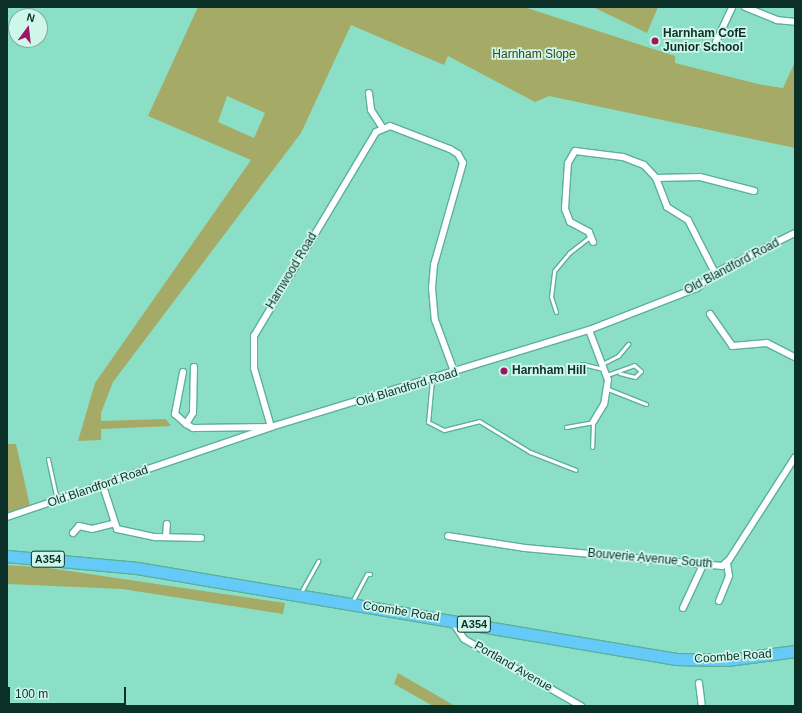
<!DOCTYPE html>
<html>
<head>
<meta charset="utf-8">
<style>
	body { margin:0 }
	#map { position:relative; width:802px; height:713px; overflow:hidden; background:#8bdfc6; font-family:Helvetica,sans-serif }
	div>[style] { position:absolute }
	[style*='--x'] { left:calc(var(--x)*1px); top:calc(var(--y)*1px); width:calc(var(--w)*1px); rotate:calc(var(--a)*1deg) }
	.green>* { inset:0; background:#a5ab66 }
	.roads { filter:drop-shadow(1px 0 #5cb099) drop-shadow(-1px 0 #5cb099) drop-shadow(0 1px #5cb099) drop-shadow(0 -1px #5cb099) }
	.service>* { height:3px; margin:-1.5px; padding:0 1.5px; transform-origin:1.5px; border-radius:1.5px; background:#fff }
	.minor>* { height:6px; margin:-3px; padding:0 3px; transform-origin:3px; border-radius:3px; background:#fff }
	.trunk>* { height:11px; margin:-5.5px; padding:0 5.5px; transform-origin:5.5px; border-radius:5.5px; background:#66caf8 }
	.dots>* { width:11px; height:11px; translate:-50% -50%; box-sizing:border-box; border:2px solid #cff7e9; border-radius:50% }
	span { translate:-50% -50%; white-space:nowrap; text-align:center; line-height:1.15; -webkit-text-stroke:3.5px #cff7e9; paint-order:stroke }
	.shield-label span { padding:1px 3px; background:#cff7e9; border:1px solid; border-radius:3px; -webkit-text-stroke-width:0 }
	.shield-label { font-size:11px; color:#0b3027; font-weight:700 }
	.poi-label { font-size:12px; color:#0b3027; font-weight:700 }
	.left { translate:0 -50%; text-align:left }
	.park-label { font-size:12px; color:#404315 }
	.street-label { font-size:12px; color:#0b3027 }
	.frame { position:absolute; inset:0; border:8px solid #0b3027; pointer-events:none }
	.north { position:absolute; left:8px; top:8px; width:40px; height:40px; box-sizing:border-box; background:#cff7e9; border:1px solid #81a79b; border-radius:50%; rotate:15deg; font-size:11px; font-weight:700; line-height:16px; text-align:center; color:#0b3027 }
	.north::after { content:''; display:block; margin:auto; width:14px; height:18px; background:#9e1562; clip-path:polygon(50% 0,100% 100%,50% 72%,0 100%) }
	.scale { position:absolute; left:8px; top:687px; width:118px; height:18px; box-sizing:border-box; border:2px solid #0b3027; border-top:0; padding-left:5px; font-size:12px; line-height:14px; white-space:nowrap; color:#0b3027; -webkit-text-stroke:3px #cff7e9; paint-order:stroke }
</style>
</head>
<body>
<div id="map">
	<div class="green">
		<i style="clip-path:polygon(evenodd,198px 7px,524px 7px,675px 56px,675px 63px,758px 84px,783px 88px,795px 62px,795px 148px,549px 96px,535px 102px,448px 56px,444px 65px,351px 25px,301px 133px,113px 382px,101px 413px,101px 421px,166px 419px,171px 426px,101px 429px,101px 440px,78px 441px,95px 383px,251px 160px,148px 116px,198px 7px,227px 96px,265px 113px,254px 138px,218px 122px,227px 96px)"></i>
		<i style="clip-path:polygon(593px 7px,658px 7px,647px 33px)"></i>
		<i style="clip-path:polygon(7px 444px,16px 444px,30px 506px,7px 513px)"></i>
		<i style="clip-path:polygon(7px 565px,49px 568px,285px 603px,283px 614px,122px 589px,7px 584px)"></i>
		<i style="clip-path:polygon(398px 673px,455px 706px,433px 706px,394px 684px)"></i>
	</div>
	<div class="roads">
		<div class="service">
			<i style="--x:556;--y:312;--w:16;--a:-108"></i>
			<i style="--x:551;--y:297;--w:26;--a:-83"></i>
			<i style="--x:554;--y:271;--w:23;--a:-50"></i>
			<i style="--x:569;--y:253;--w:28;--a:-38"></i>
			<i style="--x:604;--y:363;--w:16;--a:-27"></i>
			<i style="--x:618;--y:356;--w:16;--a:-50"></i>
			<i style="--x:582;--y:364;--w:23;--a:13"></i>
			<i style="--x:607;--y:375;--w:29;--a:-20"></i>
			<i style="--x:634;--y:365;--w:9;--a:41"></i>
			<i style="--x:641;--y:371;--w:8;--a:135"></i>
			<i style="--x:635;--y:377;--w:16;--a:-166"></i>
			<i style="--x:432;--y:380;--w:42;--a:95.4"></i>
			<i style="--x:428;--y:422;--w:18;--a:27"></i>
			<i style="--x:444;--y:430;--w:36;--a:-14"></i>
			<i style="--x:479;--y:421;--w:60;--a:31.3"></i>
			<i style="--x:530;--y:452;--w:49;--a:21.4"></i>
			<i style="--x:608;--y:389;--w:41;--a:21.5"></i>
			<i style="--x:566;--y:427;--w:27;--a:-10"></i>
			<i style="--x:593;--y:422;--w:25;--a:92"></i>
			<i style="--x:48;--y:459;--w:42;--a:77.6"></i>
			<i style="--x:300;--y:594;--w:38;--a:-61"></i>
			<i style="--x:352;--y:602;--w:32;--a:-62"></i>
			<i style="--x:367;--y:574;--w:3;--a:0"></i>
		</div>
		<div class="minor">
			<i style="--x:745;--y:7;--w:35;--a:22"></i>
			<i style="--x:777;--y:20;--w:18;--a:6"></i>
			<i style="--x:716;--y:42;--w:38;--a:-65"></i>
			<i style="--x:369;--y:93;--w:17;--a:83"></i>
			<i style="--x:371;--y:110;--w:20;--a:57"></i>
			<i style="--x:656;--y:178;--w:31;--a:69"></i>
			<i style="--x:667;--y:207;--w:25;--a:32"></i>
			<i style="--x:688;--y:220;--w:59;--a:63"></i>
			<i style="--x:593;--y:242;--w:11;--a:-112"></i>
			<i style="--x:589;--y:232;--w:21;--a:-152"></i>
			<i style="--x:570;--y:222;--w:14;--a:-111"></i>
			<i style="--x:565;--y:209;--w:46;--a:-86.3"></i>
			<i style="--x:568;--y:163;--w:14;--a:-60"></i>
			<i style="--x:575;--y:151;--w:48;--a:7.1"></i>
			<i style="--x:623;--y:157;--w:22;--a:21"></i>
			<i style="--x:644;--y:165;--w:18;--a:47"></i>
			<i style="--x:656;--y:178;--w:44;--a:-1.3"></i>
			<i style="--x:700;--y:177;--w:56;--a:14.5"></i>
			<i style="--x:710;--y:314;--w:39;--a:55"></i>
			<i style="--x:732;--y:346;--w:35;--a:-5"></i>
			<i style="--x:767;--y:343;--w:31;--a:27"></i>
			<i style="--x:589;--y:330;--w:53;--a:69.2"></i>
			<i style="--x:608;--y:380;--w:24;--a:99"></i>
			<i style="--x:604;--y:404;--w:21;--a:121"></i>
			<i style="--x:183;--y:372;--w:43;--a:100.8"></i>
			<i style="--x:175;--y:414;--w:15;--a:42"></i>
			<i style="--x:186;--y:424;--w:8;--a:30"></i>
			<i style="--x:193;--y:428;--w:78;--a:-0.7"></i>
			<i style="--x:271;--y:427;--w:61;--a:-106.1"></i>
			<i style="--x:254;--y:368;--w:32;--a:-90"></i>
			<i style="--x:254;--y:336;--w:238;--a:-59.1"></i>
			<i style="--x:376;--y:132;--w:15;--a:-23"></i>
			<i style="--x:390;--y:126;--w:64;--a:21"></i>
			<i style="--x:450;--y:149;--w:9;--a:32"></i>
			<i style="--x:458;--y:154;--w:10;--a:61"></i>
			<i style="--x:463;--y:163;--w:106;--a:105.9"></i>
			<i style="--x:434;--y:265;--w:23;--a:95"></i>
			<i style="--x:432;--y:288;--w:32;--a:85"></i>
			<i style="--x:435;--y:320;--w:58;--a:69.7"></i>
			<i style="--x:186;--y:424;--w:13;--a:-58"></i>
			<i style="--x:193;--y:413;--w:46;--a:-88.8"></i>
			<i style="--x:103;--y:486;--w:45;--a:72"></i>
			<i style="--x:117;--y:529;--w:40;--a:12"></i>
			<i style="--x:156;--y:537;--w:45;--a:1.3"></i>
			<i style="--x:7;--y:517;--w:279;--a:-18.8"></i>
			<i style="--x:271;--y:427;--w:332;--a:-17"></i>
			<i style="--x:589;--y:330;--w:116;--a:-21.3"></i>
			<i style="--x:697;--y:288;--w:23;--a:-40"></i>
			<i style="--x:715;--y:273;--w:89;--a:-26.6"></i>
			<i style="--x:73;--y:533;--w:9;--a:-49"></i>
			<i style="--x:79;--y:526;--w:13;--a:13"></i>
			<i style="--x:92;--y:529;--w:21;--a:-14"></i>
			<i style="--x:448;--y:536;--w:78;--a:8.9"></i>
			<i style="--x:525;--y:548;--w:198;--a:5.2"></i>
			<i style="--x:722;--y:566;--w:9;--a:-41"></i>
			<i style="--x:729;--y:560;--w:122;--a:-57.3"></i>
			<i style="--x:166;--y:537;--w:13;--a:-86"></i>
			<i style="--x:719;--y:601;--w:27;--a:-68"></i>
			<i style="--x:729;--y:576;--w:13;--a:-99"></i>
			<i style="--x:683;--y:608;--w:47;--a:-65.1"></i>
			<i style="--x:452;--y:621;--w:22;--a:56"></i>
			<i style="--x:464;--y:639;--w:135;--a:29.8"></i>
			<i style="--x:699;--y:683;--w:23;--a:83"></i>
		</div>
		<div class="trunk">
			<i style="--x:7;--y:556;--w:131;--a:5.3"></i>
			<i style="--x:137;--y:568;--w:547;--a:9.58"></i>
			<i style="--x:676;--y:659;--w:51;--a:1.1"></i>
			<i style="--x:727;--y:660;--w:69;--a:-7.5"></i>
		</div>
	</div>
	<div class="dots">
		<i style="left:655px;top:41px;background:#9e1562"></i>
		<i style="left:504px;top:371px;background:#9e1562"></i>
	</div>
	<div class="shield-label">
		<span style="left:48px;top:559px">A354</span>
		<span style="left:474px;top:624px">A354</span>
	</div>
	<div class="poi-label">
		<span class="left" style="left:663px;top:41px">Harnham CofE<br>Junior School</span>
		<span class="left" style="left:512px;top:371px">Harnham Hill</span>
	</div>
	<div class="park-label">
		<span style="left:534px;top:55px">Harnham Slope</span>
	</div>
	<div class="street-label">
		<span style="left:732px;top:267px;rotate:-28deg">Old Blandford Road</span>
		<span style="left:292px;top:271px;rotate:-59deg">Harnwood Road</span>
		<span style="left:407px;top:388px;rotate:-17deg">Old Blandford Road</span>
		<span style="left:98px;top:487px;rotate:-19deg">Old Blandford Road</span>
		<span style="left:650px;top:559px;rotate:5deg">Bouverie Avenue South</span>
		<span style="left:401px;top:612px;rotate:9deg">Coombe Road</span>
		<span style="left:733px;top:657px;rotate:-4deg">Coombe Road</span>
		<span style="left:513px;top:667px;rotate:30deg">Portland Avenue</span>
	</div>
	<div class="frame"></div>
	<div class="north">N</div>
	<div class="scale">100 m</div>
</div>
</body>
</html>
